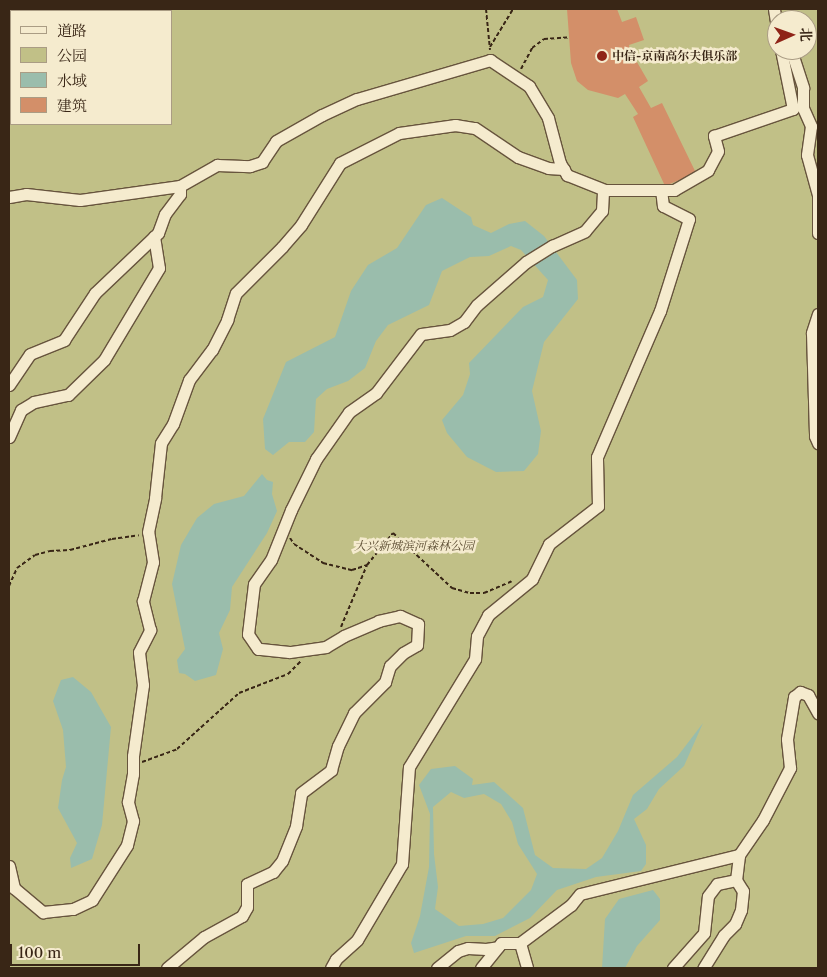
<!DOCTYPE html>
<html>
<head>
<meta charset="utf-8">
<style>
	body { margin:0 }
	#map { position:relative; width:827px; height:977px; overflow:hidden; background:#f0e0b3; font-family:"Libre Caslon Text","Noto Serif SC",serif }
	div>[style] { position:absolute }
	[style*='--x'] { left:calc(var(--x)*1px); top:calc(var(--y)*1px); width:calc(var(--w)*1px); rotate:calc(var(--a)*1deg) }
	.green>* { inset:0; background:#c1c087 }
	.water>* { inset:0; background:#9abdac }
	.building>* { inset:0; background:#d38f69 }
	.path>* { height:2px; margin-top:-1px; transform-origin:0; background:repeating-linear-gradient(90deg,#392616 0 4px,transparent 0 6.5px) }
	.roads { filter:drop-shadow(1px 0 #67543d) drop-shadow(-1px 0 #67543d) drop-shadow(0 1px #67543d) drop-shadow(0 -1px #67543d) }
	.minor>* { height:11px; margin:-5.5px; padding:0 5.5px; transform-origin:5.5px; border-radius:5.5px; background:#f5ebce }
	.dots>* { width:14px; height:14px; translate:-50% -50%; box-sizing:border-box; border:2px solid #f5ebce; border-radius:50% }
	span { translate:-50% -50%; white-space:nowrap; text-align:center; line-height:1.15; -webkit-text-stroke:5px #f5ebce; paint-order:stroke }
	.poi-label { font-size:12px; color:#392616; font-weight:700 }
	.left { translate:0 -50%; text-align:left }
	.park-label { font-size:12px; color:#5b4c32; font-style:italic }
	.frame { position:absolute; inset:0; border:10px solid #392616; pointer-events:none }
	.legend { position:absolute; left:10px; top:10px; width:162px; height:115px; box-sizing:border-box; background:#f5ebce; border:1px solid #aa9c84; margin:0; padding:6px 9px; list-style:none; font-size:15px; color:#392616 }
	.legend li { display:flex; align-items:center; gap:10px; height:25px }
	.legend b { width:25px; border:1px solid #aa9c84 }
	.north { position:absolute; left:767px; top:10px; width:50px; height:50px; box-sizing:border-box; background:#f5ebce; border:1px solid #aa9c84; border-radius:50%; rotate:88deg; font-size:14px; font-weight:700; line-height:20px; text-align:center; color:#392616 }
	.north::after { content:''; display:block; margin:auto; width:18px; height:22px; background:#8f2418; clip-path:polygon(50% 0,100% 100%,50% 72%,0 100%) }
	.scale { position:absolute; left:10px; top:944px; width:130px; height:22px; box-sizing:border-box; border:2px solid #392616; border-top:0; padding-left:6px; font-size:15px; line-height:18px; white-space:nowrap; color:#392616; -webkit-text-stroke:4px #f5ebce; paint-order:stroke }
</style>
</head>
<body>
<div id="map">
	<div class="green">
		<i style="clip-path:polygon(evenodd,9px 9px,818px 9px,818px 968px,9px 968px,9px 9px,11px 11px,171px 11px,171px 124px,11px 124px,11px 11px,9px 9px,777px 20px,807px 20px,807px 50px,777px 50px,777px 20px)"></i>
	</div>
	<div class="water">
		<i style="clip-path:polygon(442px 198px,471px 217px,473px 225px,491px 233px,509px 224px,525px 221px,544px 236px,577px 280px,578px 299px,544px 342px,532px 391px,541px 431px,538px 454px,524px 471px,496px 472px,467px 457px,447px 433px,442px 420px,463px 395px,470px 374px,469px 363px,523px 307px,543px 297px,548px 280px,521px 250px,511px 246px,489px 256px,470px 257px,442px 271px,429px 305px,388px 325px,376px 341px,365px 368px,348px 381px,327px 389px,316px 399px,314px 432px,305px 442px,289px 442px,273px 455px,265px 449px,263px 419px,286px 362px,335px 337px,351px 291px,368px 265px,397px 248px,426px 205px)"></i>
		<i style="clip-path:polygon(262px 474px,267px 480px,273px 482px,272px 494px,277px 511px,267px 533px,232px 587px,230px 610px,219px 633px,223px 649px,216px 675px,195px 681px,185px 674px,179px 673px,177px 660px,185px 649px,172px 584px,181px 545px,197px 518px,214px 504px,244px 496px)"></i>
		<i style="clip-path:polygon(73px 677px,91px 692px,111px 727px,102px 825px,92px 859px,71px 868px,70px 858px,77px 843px,58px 808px,62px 780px,66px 767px,63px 730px,53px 701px,61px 680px)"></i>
		<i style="clip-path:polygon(evenodd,703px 723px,684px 766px,659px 789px,647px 809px,634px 819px,646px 845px,646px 864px,641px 871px,596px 877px,557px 890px,530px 918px,495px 936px,466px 936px,414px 953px,411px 943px,420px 916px,429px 867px,430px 814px,419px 785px,431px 769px,455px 766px,473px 779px,472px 785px,494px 782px,523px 808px,535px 855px,553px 868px,586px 869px,602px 858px,618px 831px,633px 795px,677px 757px,703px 723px,451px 792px,464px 798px,484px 794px,501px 804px,512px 822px,518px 844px,537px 874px,531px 890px,503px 918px,483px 924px,459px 926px,435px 909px,438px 887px,434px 854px,433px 807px,451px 792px)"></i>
		<i style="clip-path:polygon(653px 890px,660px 899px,660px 920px,637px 946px,625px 968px,602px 968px,605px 919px,619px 899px)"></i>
	</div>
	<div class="building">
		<i style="clip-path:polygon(567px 9px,617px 9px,622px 22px,636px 17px,644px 40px,629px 45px,630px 50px,648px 81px,639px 87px,651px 108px,662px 103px,696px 173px,665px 186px,633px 117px,638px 114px,625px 94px,618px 98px,588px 90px,577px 81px,571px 63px)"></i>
	</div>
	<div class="path">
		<i style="--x:486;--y:9;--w:41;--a:84.4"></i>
		<i style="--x:490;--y:47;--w:44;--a:-58.8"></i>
		<i style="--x:521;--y:69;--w:24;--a:-62"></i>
		<i style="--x:532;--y:48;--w:15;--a:-37"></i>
		<i style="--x:544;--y:39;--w:26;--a:-4"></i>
		<i style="--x:290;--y:538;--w:7;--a:56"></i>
		<i style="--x:294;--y:544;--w:35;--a:33"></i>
		<i style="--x:323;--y:563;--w:30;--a:14"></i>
		<i style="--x:352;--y:570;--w:16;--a:-18"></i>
		<i style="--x:367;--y:565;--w:41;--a:-50.9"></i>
		<i style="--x:393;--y:533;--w:81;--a:43"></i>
		<i style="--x:452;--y:588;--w:19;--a:16"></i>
		<i style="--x:470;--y:593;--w:14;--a:0"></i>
		<i style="--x:484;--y:593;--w:30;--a:-23"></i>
		<i style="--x:9;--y:586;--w:20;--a:-66"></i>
		<i style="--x:17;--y:568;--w:22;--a:-36"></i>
		<i style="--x:35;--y:555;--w:16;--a:-15"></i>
		<i style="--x:50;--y:551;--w:20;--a:-3"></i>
		<i style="--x:70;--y:550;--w:43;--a:-14.7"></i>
		<i style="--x:112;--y:539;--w:27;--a:-8"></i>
		<i style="--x:341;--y:627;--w:67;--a:-67.2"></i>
		<i style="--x:142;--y:762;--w:37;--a:-20"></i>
		<i style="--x:177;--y:749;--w:84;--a:-42.1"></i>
		<i style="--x:239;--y:693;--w:53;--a:-21.2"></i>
		<i style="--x:288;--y:674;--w:18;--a:-45"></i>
	</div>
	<div class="roads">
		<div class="minor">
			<i style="--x:774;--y:9;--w:18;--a:81"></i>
			<i style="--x:791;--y:50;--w:40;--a:72"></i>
			<i style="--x:803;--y:88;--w:20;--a:90"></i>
			<i style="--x:803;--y:108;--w:20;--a:66"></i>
			<i style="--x:811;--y:126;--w:29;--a:98"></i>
			<i style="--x:807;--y:155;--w:41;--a:74.6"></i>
			<i style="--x:818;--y:195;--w:38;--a:90"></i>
			<i style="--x:9;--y:197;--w:17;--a:-10"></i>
			<i style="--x:26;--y:194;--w:54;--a:6.3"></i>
			<i style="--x:80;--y:200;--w:101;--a:-8"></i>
			<i style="--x:180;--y:186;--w:43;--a:-29.6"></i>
			<i style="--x:217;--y:165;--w:33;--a:2"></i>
			<i style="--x:250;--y:166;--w:13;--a:-18"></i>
			<i style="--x:262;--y:162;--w:25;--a:-56"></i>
			<i style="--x:276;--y:141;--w:53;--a:-29.5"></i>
			<i style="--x:322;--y:115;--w:38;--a:-25"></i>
			<i style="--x:357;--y:99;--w:139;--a:-16.3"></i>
			<i style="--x:490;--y:60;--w:47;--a:33.7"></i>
			<i style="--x:529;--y:86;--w:37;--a:59"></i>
			<i style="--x:548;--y:118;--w:47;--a:75.1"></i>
			<i style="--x:560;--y:163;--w:14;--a:60"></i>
			<i style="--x:567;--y:175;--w:41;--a:21.5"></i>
			<i style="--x:605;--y:190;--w:69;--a:0"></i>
			<i style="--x:674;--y:190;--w:39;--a:-30"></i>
			<i style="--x:708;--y:170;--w:21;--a:-62"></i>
			<i style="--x:718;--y:151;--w:16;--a:-105"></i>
			<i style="--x:714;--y:136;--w:83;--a:-18.9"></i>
			<i style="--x:793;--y:109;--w:60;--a:-101.5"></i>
			<i style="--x:818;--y:314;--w:20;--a:108"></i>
			<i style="--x:812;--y:333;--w:103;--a:88.3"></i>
			<i style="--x:815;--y:436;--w:8;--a:67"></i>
			<i style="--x:9;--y:385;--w:37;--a:-56"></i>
			<i style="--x:30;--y:354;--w:37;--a:-22"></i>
			<i style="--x:64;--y:340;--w:56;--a:-56.6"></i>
			<i style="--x:95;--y:293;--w:87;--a:-43.6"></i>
			<i style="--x:158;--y:233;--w:20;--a:-70"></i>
			<i style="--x:165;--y:214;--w:25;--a:-53"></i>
			<i style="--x:180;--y:194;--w:8;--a:-90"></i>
			<i style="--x:9;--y:437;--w:30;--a:-66"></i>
			<i style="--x:21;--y:410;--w:15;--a:-32"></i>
			<i style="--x:34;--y:402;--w:35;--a:-12"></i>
			<i style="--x:68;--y:395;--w:50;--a:-44.2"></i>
			<i style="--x:104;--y:360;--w:107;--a:-59.1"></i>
			<i style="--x:159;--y:268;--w:32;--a:-99"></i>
			<i style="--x:9;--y:866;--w:23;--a:77"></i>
			<i style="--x:14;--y:888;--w:38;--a:40"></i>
			<i style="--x:43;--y:912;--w:30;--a:-6"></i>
			<i style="--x:73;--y:909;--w:21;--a:-25"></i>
			<i style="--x:92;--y:900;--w:65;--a:-57.5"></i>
			<i style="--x:127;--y:845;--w:25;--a:-76"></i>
			<i style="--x:133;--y:821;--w:20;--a:-105"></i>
			<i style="--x:128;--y:802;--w:28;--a:-80"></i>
			<i style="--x:133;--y:774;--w:18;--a:-90"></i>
			<i style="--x:133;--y:756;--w:72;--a:-82"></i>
			<i style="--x:143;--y:685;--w:33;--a:-97"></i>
			<i style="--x:139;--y:652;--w:25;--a:-63"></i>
			<i style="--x:150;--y:630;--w:30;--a:-104"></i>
			<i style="--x:143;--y:601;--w:40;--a:-75.6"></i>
			<i style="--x:153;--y:562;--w:30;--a:-99"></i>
			<i style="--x:148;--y:532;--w:35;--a:-78"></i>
			<i style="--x:155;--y:498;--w:55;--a:-83.8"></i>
			<i style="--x:161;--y:443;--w:22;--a:-58"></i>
			<i style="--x:173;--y:424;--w:47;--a:-70"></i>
			<i style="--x:189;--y:380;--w:38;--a:-53"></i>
			<i style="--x:212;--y:350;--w:34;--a:-63"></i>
			<i style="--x:227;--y:320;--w:28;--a:-72"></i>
			<i style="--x:236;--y:293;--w:65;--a:-45"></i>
			<i style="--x:282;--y:247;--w:29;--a:-49"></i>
			<i style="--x:301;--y:225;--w:73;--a:-57.8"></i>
			<i style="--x:340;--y:163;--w:66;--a:-27"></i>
			<i style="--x:399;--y:133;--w:57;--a:-8.1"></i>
			<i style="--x:455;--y:125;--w:20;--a:9"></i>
			<i style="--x:475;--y:128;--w:52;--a:34"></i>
			<i style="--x:518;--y:157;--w:32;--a:20"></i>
			<i style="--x:548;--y:168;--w:16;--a:4"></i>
			<i style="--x:736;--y:880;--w:25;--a:-83"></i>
			<i style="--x:520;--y:943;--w:26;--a:74"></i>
			<i style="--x:167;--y:968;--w:48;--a:-40"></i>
			<i style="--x:204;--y:937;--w:43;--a:-28.9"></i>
			<i style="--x:242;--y:916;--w:10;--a:-61"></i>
			<i style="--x:247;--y:907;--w:23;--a:-90"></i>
			<i style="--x:247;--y:884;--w:29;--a:-25"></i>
			<i style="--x:273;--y:872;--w:14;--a:-51"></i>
			<i style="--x:282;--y:861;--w:38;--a:-68"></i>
			<i style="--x:296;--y:826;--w:33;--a:-81"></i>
			<i style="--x:301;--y:793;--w:38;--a:-37"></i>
			<i style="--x:331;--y:770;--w:25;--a:-74"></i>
			<i style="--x:338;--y:746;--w:37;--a:-64"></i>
			<i style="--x:354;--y:713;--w:44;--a:-45"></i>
			<i style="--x:385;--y:682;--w:17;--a:-73"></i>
			<i style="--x:390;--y:666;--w:18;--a:-45"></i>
			<i style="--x:403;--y:653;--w:16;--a:-30"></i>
			<i style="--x:417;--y:645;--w:21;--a:-87"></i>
			<i style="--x:418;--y:624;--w:20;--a:-156"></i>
			<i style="--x:400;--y:616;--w:22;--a:167"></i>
			<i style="--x:379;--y:621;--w:38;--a:157"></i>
			<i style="--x:344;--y:636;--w:21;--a:149"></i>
			<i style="--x:326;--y:647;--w:37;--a:172"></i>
			<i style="--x:289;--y:652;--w:31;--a:-174"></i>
			<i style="--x:258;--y:649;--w:18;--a:-124"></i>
			<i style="--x:248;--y:634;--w:50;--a:-83.2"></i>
			<i style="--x:254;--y:584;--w:29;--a:-55"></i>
			<i style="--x:271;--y:560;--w:54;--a:-68.2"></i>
			<i style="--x:291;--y:510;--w:57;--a:-63.9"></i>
			<i style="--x:316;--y:459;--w:57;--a:-54.9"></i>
			<i style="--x:349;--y:412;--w:33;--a:-35"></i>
			<i style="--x:376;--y:393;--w:74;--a:-52.7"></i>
			<i style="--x:421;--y:334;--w:29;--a:-8"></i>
			<i style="--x:450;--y:330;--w:16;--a:-30"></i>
			<i style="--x:464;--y:322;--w:21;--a:-53"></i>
			<i style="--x:477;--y:305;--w:65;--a:-41.3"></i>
			<i style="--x:526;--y:262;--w:31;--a:-32"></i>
			<i style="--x:552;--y:246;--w:36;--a:-24"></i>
			<i style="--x:585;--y:231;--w:26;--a:-50"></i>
			<i style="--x:602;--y:211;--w:21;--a:-87"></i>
			<i style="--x:331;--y:968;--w:10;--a:-61"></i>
			<i style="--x:336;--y:959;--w:28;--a:-42"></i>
			<i style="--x:357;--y:940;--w:88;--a:-59.4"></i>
			<i style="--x:402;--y:864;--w:97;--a:-85.9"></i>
			<i style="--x:409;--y:767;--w:127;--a:-58.6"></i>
			<i style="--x:475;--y:659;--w:23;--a:-85"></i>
			<i style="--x:477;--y:636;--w:24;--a:-62"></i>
			<i style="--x:488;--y:615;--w:57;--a:-39.3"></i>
			<i style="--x:532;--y:579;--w:39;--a:-64"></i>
			<i style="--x:549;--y:544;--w:62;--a:-37.8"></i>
			<i style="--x:598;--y:506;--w:49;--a:-91.2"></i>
			<i style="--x:597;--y:457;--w:159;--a:-66.7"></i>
			<i style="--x:660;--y:311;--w:96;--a:-72.5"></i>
			<i style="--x:689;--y:219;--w:29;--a:-153"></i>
			<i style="--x:663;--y:206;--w:16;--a:-97"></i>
			<i style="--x:437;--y:968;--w:27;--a:-39"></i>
			<i style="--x:458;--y:951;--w:10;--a:-17"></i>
			<i style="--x:468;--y:948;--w:18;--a:3"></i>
			<i style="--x:486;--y:949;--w:12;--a:-9"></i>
			<i style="--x:481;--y:968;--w:32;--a:-51"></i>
			<i style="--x:501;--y:943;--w:19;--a:0"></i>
			<i style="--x:520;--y:943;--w:64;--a:-36.7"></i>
			<i style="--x:571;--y:905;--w:14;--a:-51"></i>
			<i style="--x:580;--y:894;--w:164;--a:-13.8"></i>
			<i style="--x:739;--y:855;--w:42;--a:-55.6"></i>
			<i style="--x:763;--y:820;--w:59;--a:-62.6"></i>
			<i style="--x:790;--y:768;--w:29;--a:-96"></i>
			<i style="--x:787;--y:739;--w:43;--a:-80.5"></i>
			<i style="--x:794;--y:697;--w:8;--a:-40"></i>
			<i style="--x:800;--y:692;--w:9;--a:21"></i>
			<i style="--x:808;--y:695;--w:21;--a:61"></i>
			<i style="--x:673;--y:968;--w:47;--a:-48.5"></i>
			<i style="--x:704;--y:933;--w:37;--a:-84"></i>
			<i style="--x:708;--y:896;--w:15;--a:-53"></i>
			<i style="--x:717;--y:884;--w:19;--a:-12"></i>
			<i style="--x:736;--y:880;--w:13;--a:58"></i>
			<i style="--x:743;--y:891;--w:19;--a:96"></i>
			<i style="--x:741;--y:910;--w:15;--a:113"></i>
			<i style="--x:735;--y:924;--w:16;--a:135"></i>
			<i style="--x:724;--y:935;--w:39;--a:122"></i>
		</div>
	</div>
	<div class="dots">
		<i style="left:602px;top:56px;background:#8f2418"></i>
	</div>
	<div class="poi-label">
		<span class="left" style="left:612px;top:56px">中信-京南高尔夫俱乐部</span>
	</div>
	<div class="park-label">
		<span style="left:414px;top:546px">大兴新城滨河森林公园</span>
	</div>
	<div class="frame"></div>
	<ul class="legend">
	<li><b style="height:6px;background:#f5ebce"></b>道路</li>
	<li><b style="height:14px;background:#c1c087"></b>公园</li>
	<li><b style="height:14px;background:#9abdac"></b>水域</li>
	<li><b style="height:14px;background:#d38f69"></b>建筑</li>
	</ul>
	<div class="north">北</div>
	<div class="scale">100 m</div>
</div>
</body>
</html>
